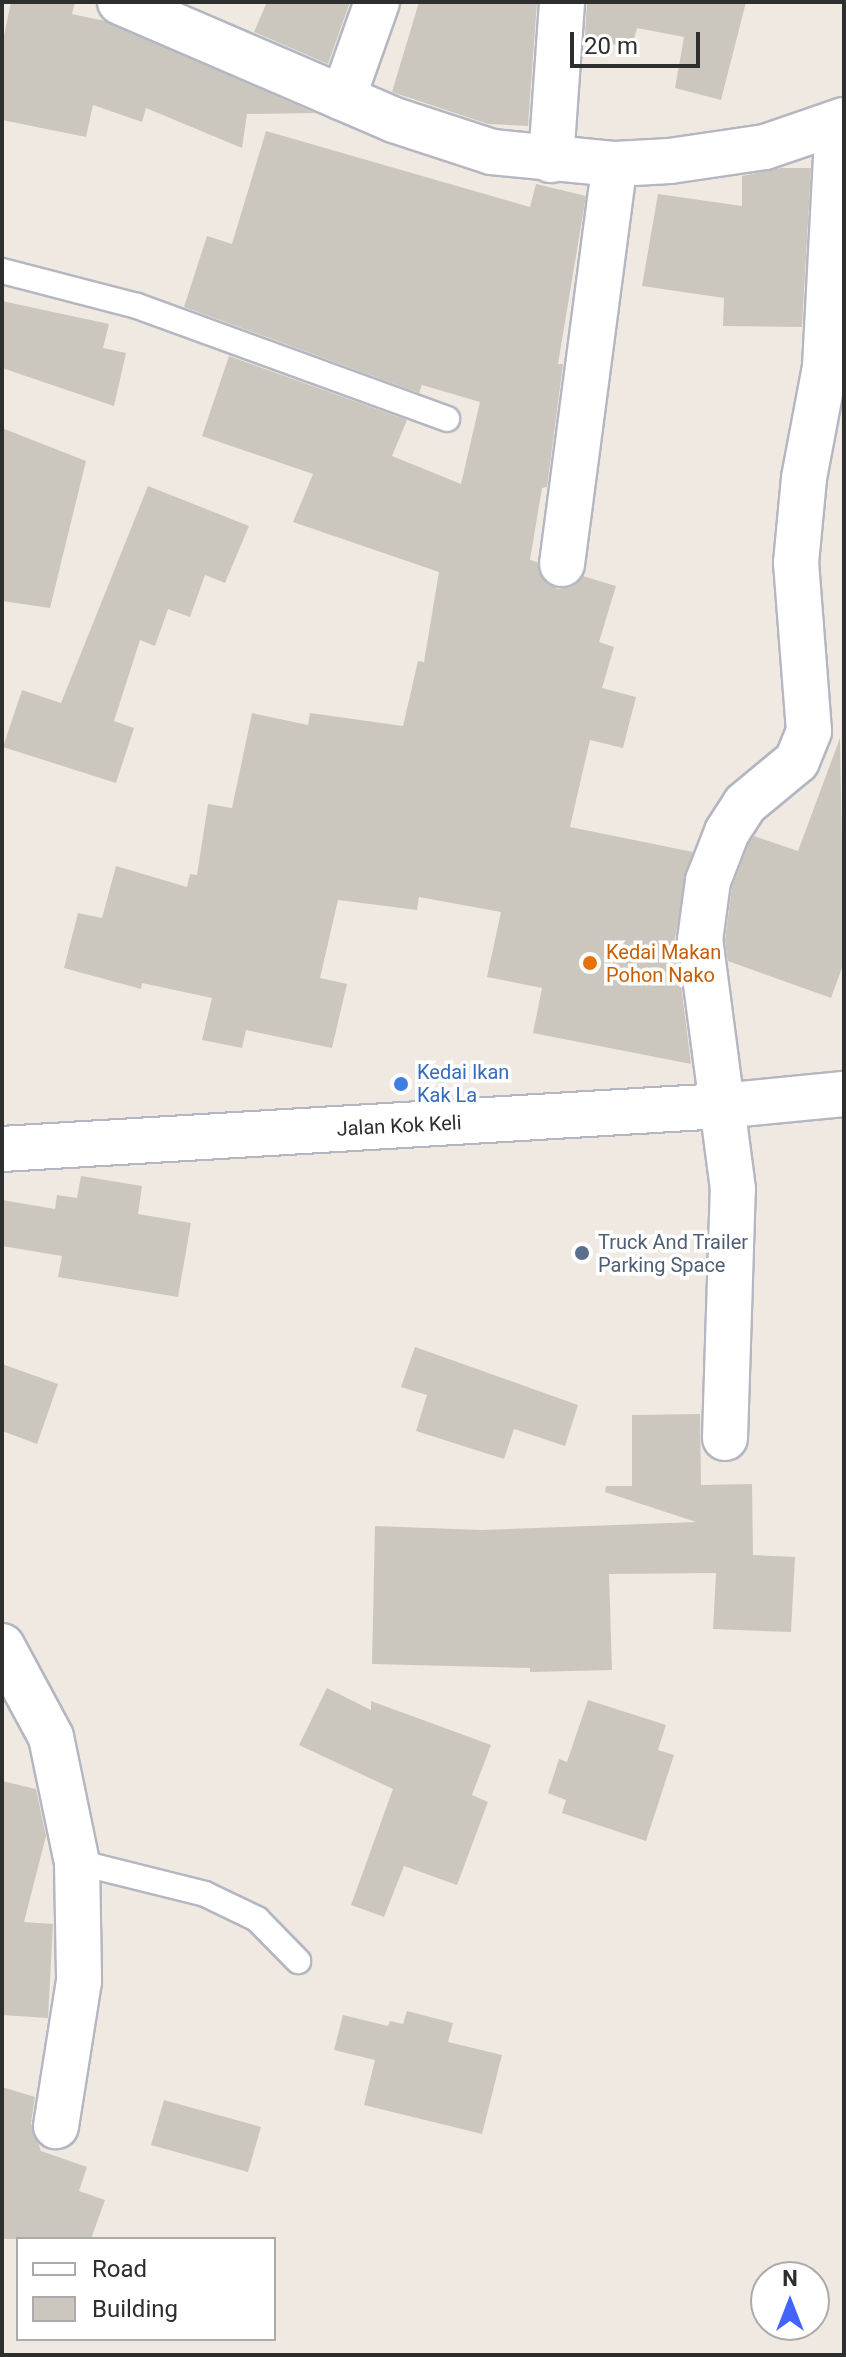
<!DOCTYPE html>
<html>
<head>
<meta charset="utf-8">
<style>
	body { margin:0 }
	#map { position:relative; width:846px; height:2357px; overflow:hidden; background:#efe9e1; font-family:Roboto,sans-serif }
	div>[style] { position:absolute }
	[style*='--x'] { left:calc(var(--x)*1px); top:calc(var(--y)*1px); width:calc(var(--w)*1px); rotate:calc(var(--a)*1deg) }
	.building>* { inset:0; background:#cbc7bf }
	.roads { filter:drop-shadow(2px 0 #b4b7c1) drop-shadow(-2px 0 #b4b7c1) drop-shadow(0 2px #b4b7c1) drop-shadow(0 -2px #b4b7c1) }
	.lane>* { height:24px; margin:-12px; padding:0 12px; transform-origin:12px; border-radius:12px; background:#fff }
	.street>* { height:44px; margin:-22px; padding:0 22px; transform-origin:22px; border-radius:22px; background:#fff }
	.secondary>* { height:44px; margin:-22px; padding:0 22px; transform-origin:22px; border-radius:22px; background:#fff }
	.dots>* { width:22px; height:22px; translate:-50% -50%; box-sizing:border-box; border:4px solid #fff; border-radius:50% }
	span { translate:-50% -50%; white-space:nowrap; text-align:center; line-height:1.15; -webkit-text-stroke:7px #fff; paint-order:stroke }
	.food-label { font-size:20px; color:#c56008 }
	.left { translate:0 -50%; text-align:left }
	.shop-label { font-size:20px; color:#366cbe }
	.street-label { font-size:20px; color:#2e2e2e }
	.service-label { font-size:20px; color:#4e5e75 }
	.frame { position:absolute; inset:0; border:4px solid #2e2e2e; pointer-events:none }
	.legend { position:absolute; left:16px; top:2237px; width:260px; height:104px; box-sizing:border-box; background:#fff; border:2px solid #ababab; margin:0; padding:10px 14px; list-style:none; font-size:24px; color:#2e2e2e }
	.legend li { display:flex; align-items:center; gap:16px; height:40px }
	.legend b { width:40px; border:2px solid #ababab }
	.north { position:absolute; left:750px; top:2261px; width:80px; height:80px; box-sizing:border-box; background:#fff; border:2px solid #ababab; border-radius:50%; rotate:0deg; font-size:22px; font-weight:700; line-height:32px; text-align:center; color:#2e2e2e }
	.north::after { content:''; display:block; margin:auto; width:28px; height:36px; background:#4264fb; clip-path:polygon(50% 0,100% 100%,50% 72%,0 100%) }
	.scale { position:absolute; left:570px; top:32px; width:130px; height:36px; box-sizing:border-box; border:4px solid #2e2e2e; border-top:0; padding-left:10px; font-size:24px; line-height:28px; white-space:nowrap; color:#2e2e2e; -webkit-text-stroke:6px #fff; paint-order:stroke }
</style>
</head>
<body>
<div id="map">
	<div class="building">
		<i style="clip-path:polygon(11px 2px,75px 2px,72px 14px,105px 21px,315px 113px,247px 114px,242px 148px,146px 108px,142px 122px,93px 105px,86px 137px,2px 120px,2px 45px)"></i>
		<i style="clip-path:polygon(267px 2px,350px 2px,328px 64px,254px 32px)"></i>
		<i style="clip-path:polygon(419px 2px,537px 2px,528px 126px,488px 124px,392px 92px)"></i>
		<i style="clip-path:polygon(587px 2px,746px 2px,721px 100px,675px 88px,684px 37px,637px 28px,631px 50px,585px 35px)"></i>
		<i style="clip-path:polygon(266px 131px,530px 207px,536px 184px,586px 196px,558px 364px,563px 364px,547px 487px,542px 488px,530px 560px,537px 562px,546px 583px,558px 589px,572px 587px,583px 576px,616px 586px,599px 642px,614px 647px,602px 688px,636px 697px,623px 748px,590px 740px,570px 827px,693px 852px,675px 937px,691px 1064px,533px 1033px,542px 988px,487px 977px,501px 912px,419px 897px,417px 910px,338px 900px,320px 978px,347px 984px,332px 1048px,246px 1030px,242px 1048px,202px 1040px,212px 998px,142px 983px,141px 989px,64px 968px,78px 913px,102px 918px,116px 866px,187px 887px,190px 874px,197px 875px,208px 804px,232px 808px,252px 713px,308px 725px,310px 713px,403px 726px,418px 661px,424px 662px,439px 572px,293px 522px,313px 474px,202px 436px,229px 356px,407px 420px,392px 456px,461px 484px,480px 402px,422px 385px,419px 393px,184px 307px,207px 236px,232px 244px)"></i>
		<i style="clip-path:polygon(781px 168px,811px 168px,802px 327px,723px 326px,724px 298px,642px 286px,658px 194px,742px 206px,742px 176px)"></i>
		<i style="clip-path:polygon(2px 301px,109px 324px,103px 348px,126px 353px,114px 406px,2px 368px)"></i>
		<i style="clip-path:polygon(2px 428px,86px 461px,50px 608px,2px 601px)"></i>
		<i style="clip-path:polygon(148px 486px,249px 526px,225px 583px,205px 575px,190px 617px,168px 609px,155px 646px,140px 640px,114px 721px,134px 728px,116px 783px,3px 747px,22px 690px,61px 703px)"></i>
		<i style="clip-path:polygon(840px 738px,844px 962px,831px 998px,728px 961px,725px 940px,732px 887px,749px 843px,754px 836px,798px 851px)"></i>
		<i style="clip-path:polygon(81px 1176px,142px 1186px,138px 1214px,191px 1223px,178px 1297px,58px 1277px,62px 1256px,2px 1246px,2px 1200px,55px 1209px,57px 1195px,77px 1198px)"></i>
		<i style="clip-path:polygon(415px 1347px,578px 1405px,565px 1446px,514px 1429px,504px 1459px,416px 1431px,427px 1395px,401px 1387px)"></i>
		<i style="clip-path:polygon(2px 1364px,58px 1384px,37px 1444px,2px 1431px)"></i>
		<i style="clip-path:polygon(700px 1414px,701px 1485px,752px 1484px,753px 1555px,795px 1557px,791px 1632px,713px 1629px,716px 1573px,609px 1574px,612px 1670px,530px 1672px,530px 1668px,372px 1664px,375px 1526px,481px 1530px,696px 1522px,605px 1492px,606px 1486px,632px 1486px,632px 1415px)"></i>
		<i style="clip-path:polygon(327px 1688px,371px 1710px,371px 1701px,491px 1745px,472px 1795px,488px 1802px,457px 1885px,404px 1866px,384px 1917px,351px 1905px,393px 1789px,299px 1745px)"></i>
		<i style="clip-path:polygon(588px 1700px,666px 1725px,658px 1750px,674px 1755px,646px 1841px,562px 1813px,566px 1800px,548px 1793px,559px 1759px,567px 1762px)"></i>
		<i style="clip-path:polygon(2px 1781px,36px 1789px,46px 1836px,24px 1922px,53px 1924px,48px 2018px,2px 2015px)"></i>
		<i style="clip-path:polygon(407px 2011px,453px 2023px,448px 2042px,502px 2055px,482px 2134px,364px 2105px,375px 2060px,334px 2050px,343px 2015px,388px 2026px,390px 2021px,403px 2024px)"></i>
		<i style="clip-path:polygon(2px 2087px,35px 2097px,31px 2123px,41px 2151px,87px 2167px,79px 2191px,105px 2200px,91px 2239px,2px 2239px)"></i>
		<i style="clip-path:polygon(164px 2100px,261px 2127px,248px 2172px,151px 2145px)"></i>
	</div>
	<div class="roads">
		<div class="lane">
			<i style="--x:2;--y:271;--w:139;--a:14.5"></i>
			<i style="--x:137;--y:306;--w:330;--a:20"></i>
			<i style="--x:77;--y:1862;--w:132;--a:14"></i>
			<i style="--x:205;--y:1894;--w:58;--a:25.7"></i>
			<i style="--x:257;--y:1919;--w:59;--a:45.7"></i>
		</div>
		<div class="street">
			<i style="--x:120;--y:2;--w:298;--a:23.3"></i>
			<i style="--x:394;--y:120;--w:103;--a:18.1"></i>
			<i style="--x:492;--y:152;--w:124;--a:5.6"></i>
			<i style="--x:615;--y:164;--w:55;--a:-3.1"></i>
			<i style="--x:670;--y:161;--w:96;--a:-8.4"></i>
			<i style="--x:765;--y:147;--w:83;--a:-18.9"></i>
			<i style="--x:343;--y:98;--w:102;--a:-70.5"></i>
			<i style="--x:551;--y:160;--w:158;--a:-86"></i>
			<i style="--x:562;--y:564;--w:403;--a:-82.5"></i>
			<i style="--x:725;--y:1438;--w:249;--a:-88.2"></i>
			<i style="--x:733;--y:1189;--w:251;--a:-97.5"></i>
			<i style="--x:700;--y:940;--w:60;--a:-82.3"></i>
			<i style="--x:708;--y:881;--w:53;--a:-68.8"></i>
			<i style="--x:727;--y:832;--w:33;--a:-57"></i>
			<i style="--x:745;--y:804;--w:67;--a:-39.6"></i>
			<i style="--x:797;--y:761;--w:32;--a:-68"></i>
			<i style="--x:809;--y:731;--w:169;--a:-94.4"></i>
			<i style="--x:796;--y:563;--w:85;--a:-84.6"></i>
			<i style="--x:804;--y:478;--w:113;--a:-79.3"></i>
			<i style="--x:825;--y:367;--w:244;--a:-87"></i>
			<i style="--x:2;--y:1646;--w:103;--a:61.7"></i>
			<i style="--x:51;--y:1737;--w:128;--a:78.3"></i>
			<i style="--x:77;--y:1862;--w:119;--a:89"></i>
			<i style="--x:79;--y:1981;--w:147;--a:99"></i>
		</div>
		<div class="secondary">
			<i style="--x:2;--y:1149;--w:720;--a:-3.42"></i>
			<i style="--x:721;--y:1106;--w:124;--a:-5.6"></i>
		</div>
	</div>
	<div class="dots">
		<i style="left:590px;top:963px;background:#e8710a"></i>
		<i style="left:401px;top:1084px;background:#3f7fe0"></i>
		<i style="left:582px;top:1253px;background:#5c6f8a"></i>
	</div>
	<div class="food-label">
		<span class="left" style="left:606px;top:964px">Kedai Makan<br>Pohon Nako</span>
	</div>
	<div class="shop-label">
		<span class="left" style="left:417px;top:1084px">Kedai Ikan<br>Kak La</span>
	</div>
	<div class="street-label">
		<span style="left:399px;top:1126px;rotate:-3deg">Jalan Kok Keli</span>
	</div>
	<div class="service-label">
		<span class="left" style="left:598px;top:1254px">Truck And Trailer<br>Parking Space</span>
	</div>
	<div class="frame"></div>
	<ul class="legend">
	<li><b style="height:10px;background:#fff"></b>Road</li>
	<li><b style="height:22px;background:#cbc7bf"></b>Building</li>
	</ul>
	<div class="north">N</div>
	<div class="scale">20 m</div>
</div>
</body>
</html>
